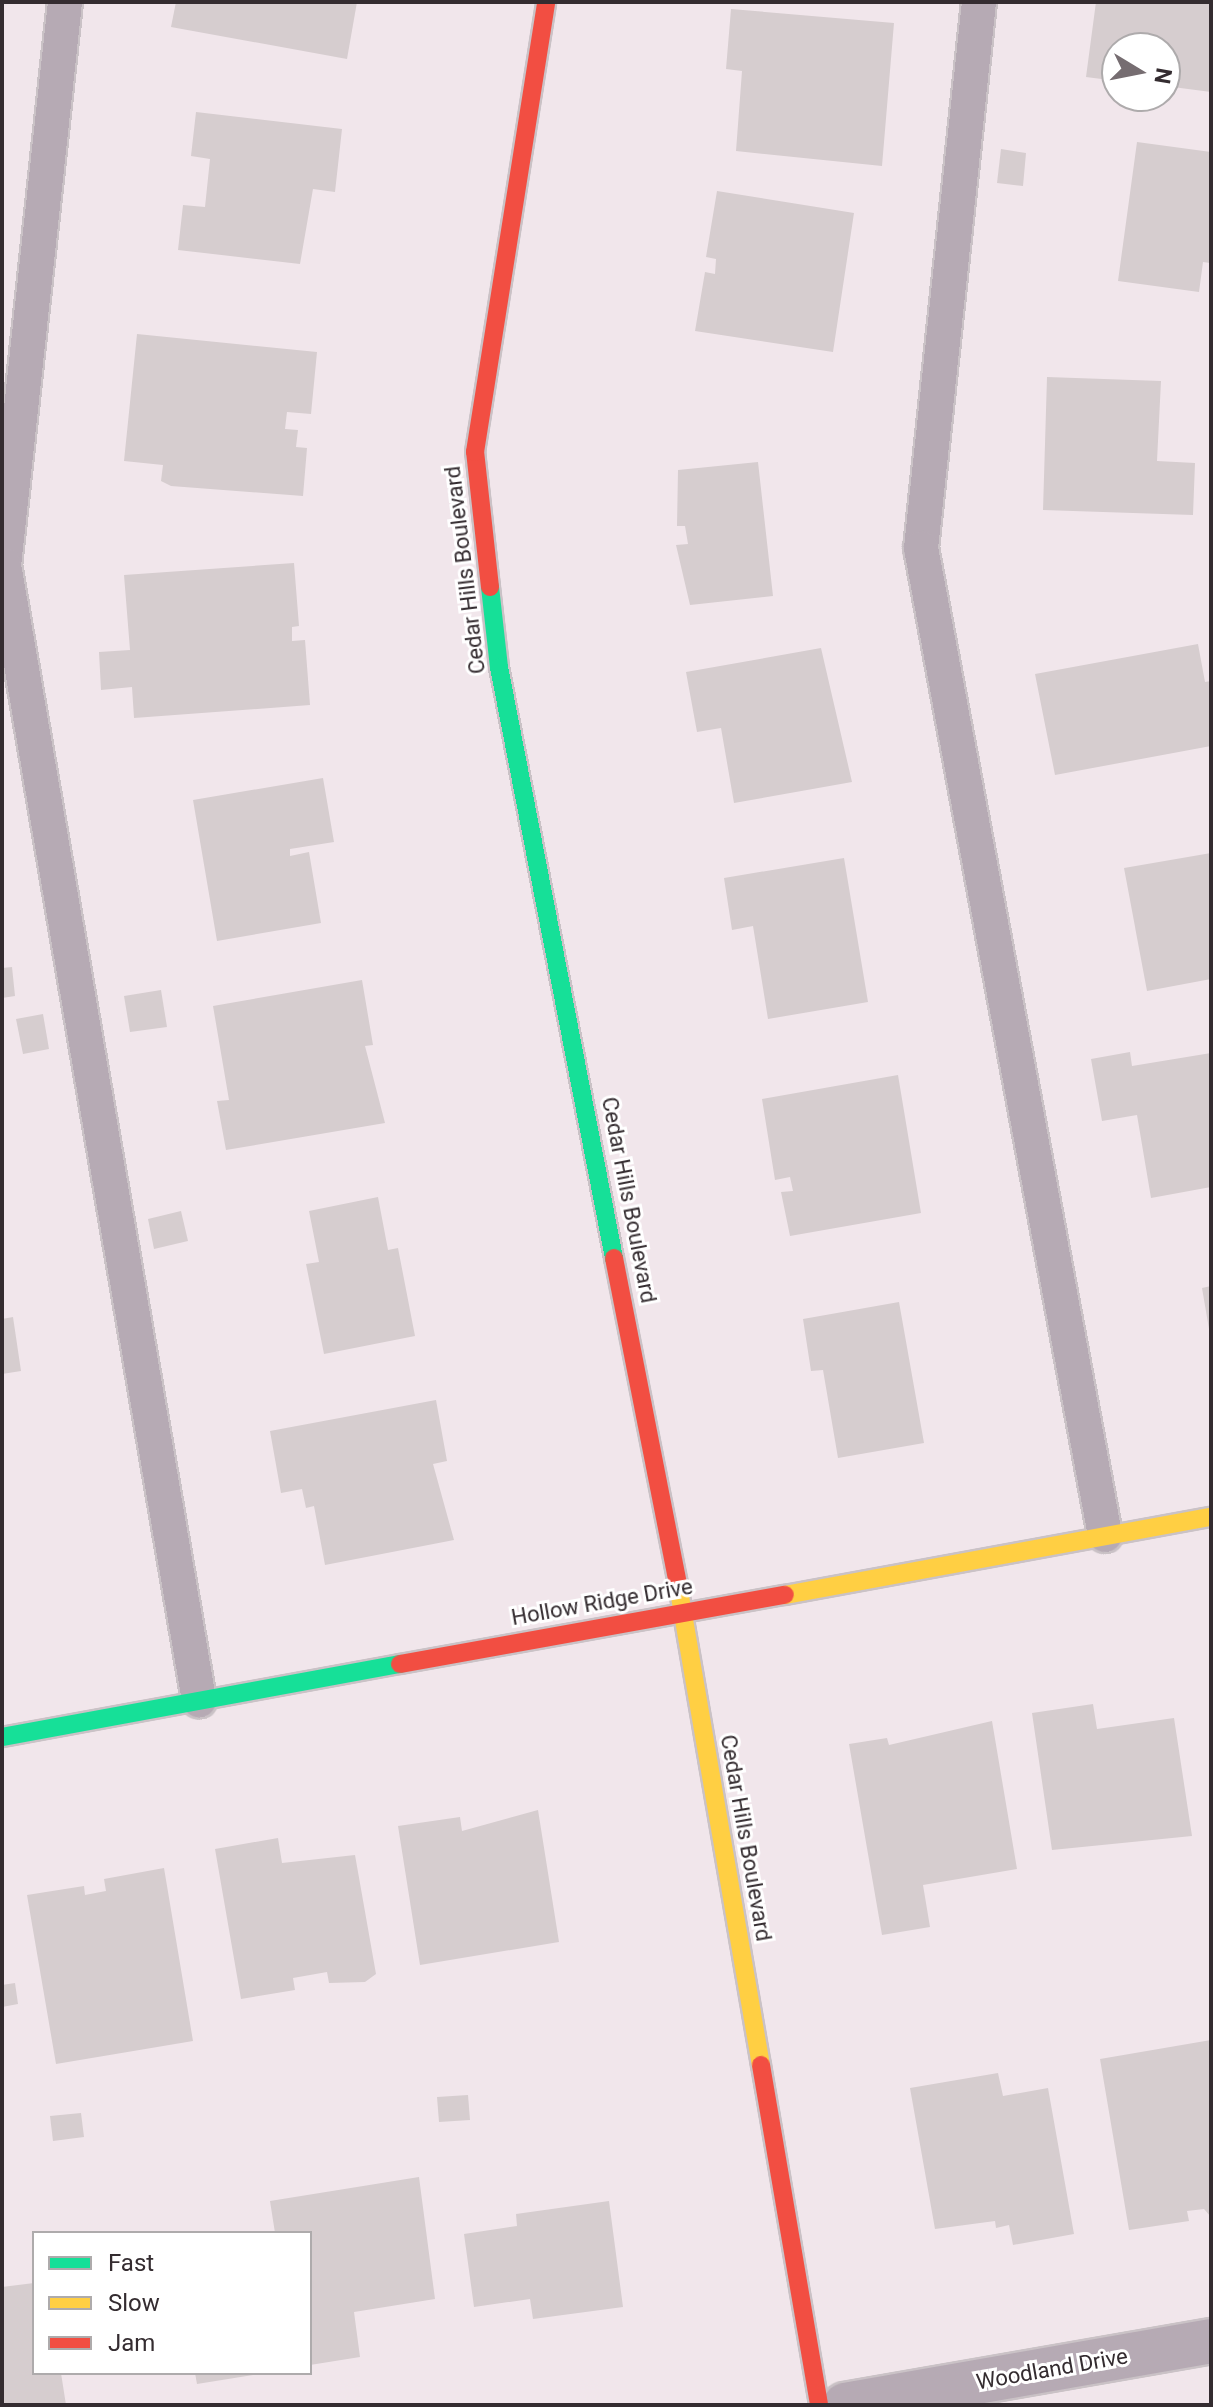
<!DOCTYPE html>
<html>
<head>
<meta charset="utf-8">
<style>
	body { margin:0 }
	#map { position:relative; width:1213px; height:2407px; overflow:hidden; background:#f1e6eb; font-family:Roboto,sans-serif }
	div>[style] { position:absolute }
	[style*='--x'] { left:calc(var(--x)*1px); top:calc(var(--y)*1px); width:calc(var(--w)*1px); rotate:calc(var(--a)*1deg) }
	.building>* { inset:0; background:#d6cdcf }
	.roads { filter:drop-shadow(2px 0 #cac2c6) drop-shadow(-2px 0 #cac2c6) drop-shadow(0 2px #cac2c6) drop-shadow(0 -2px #cac2c6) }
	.lane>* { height:34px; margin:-17px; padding:0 17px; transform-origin:17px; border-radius:17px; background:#b6aab4 }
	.street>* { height:44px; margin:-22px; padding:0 22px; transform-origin:22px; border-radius:22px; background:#b6aab4 }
	.fast>* { height:18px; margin:-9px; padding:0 9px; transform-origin:9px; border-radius:9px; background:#16e098 }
	.slow>* { height:18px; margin:-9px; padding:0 9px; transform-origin:9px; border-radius:9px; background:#ffcf43 }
	.jam>* { height:18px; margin:-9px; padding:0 9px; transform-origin:9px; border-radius:9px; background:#f24e42 }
	span { translate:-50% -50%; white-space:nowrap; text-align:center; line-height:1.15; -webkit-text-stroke:6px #fff; paint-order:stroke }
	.street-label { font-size:22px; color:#342c30 }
	.frame { position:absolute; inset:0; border:4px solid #342c30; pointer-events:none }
	.legend { position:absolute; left:32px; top:2231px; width:280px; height:144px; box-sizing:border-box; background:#fff; border:2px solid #aeabac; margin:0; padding:10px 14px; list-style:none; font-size:24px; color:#342c30 }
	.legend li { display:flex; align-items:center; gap:16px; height:40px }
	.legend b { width:40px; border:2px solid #aeabac }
	.north { position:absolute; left:1101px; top:32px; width:80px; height:80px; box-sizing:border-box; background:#fff; border:2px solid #aeabac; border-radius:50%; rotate:100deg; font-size:22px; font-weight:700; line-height:32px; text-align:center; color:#342c30 }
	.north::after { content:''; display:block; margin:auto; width:28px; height:36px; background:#766d71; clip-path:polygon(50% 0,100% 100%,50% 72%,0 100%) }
</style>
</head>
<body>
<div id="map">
	<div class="building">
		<i style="clip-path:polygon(176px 2px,357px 2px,347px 59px,171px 27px)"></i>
		<i style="clip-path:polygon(1096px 2px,1211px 2px,1211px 92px,1165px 86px,1165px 48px,1117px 48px,1117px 81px,1086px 77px)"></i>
		<i style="clip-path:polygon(731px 9px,894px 23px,882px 166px,736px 151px,742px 71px,726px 69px)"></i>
		<i style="clip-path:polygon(196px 112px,342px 129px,335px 192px,313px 189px,300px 264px,178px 250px,183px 205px,205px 207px,210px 159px,191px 156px)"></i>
		<i style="clip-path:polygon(1137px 142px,1211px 152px,1211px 254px,1210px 263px,1203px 262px,1199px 292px,1118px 281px)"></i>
		<i style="clip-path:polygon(1001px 149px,1026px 153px,1023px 186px,997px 183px)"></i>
		<i style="clip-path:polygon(717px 191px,854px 213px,833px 352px,695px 331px,705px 272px,715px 274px,716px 259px,706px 257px)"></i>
		<i style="clip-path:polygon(137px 334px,317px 352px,311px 414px,287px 412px,285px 429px,298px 430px,296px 447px,307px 448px,303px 496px,171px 486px,161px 481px,163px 465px,124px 461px)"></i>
		<i style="clip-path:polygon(1047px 377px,1161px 381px,1157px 461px,1195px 463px,1193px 515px,1043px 510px)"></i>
		<i style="clip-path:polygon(758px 462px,773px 596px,690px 605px,676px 545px,688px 544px,685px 526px,677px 526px,678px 470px)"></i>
		<i style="clip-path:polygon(294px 563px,299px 626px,292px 627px,292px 641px,305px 640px,310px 705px,134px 718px,132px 687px,101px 690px,99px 652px,130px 650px,124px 575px)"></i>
		<i style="clip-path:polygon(1198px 644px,1205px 682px,1211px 681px,1211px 746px,1055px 775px,1035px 674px)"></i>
		<i style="clip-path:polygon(821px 648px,852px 782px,734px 803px,721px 728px,697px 732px,686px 672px)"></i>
		<i style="clip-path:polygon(323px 778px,334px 842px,290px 849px,290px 856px,309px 852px,321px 923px,217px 941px,193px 800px)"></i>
		<i style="clip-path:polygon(1211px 853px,1211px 979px,1147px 991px,1124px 868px)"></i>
		<i style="clip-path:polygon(844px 858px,868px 1002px,768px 1019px,753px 926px,732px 930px,724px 878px)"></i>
		<i style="clip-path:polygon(12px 967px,15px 996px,2px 998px,2px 968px)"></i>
		<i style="clip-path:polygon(362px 980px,373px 1045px,365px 1046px,385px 1123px,226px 1150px,217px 1101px,229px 1100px,213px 1006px)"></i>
		<i style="clip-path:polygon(161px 990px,167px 1027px,130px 1032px,124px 996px)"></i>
		<i style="clip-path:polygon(43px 1014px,49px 1049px,23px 1054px,16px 1019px)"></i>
		<i style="clip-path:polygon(1130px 1052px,1132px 1066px,1211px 1053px,1211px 1187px,1151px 1198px,1137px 1115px,1102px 1121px,1091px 1059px)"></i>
		<i style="clip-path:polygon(898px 1075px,921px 1213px,790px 1236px,781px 1192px,793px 1191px,790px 1177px,775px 1180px,762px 1099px)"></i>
		<i style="clip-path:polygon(378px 1197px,388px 1250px,398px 1248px,415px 1336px,324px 1354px,306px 1264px,319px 1262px,309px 1211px)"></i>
		<i style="clip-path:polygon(181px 1211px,188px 1241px,154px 1249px,148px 1219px)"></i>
		<i style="clip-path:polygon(1211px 1286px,1211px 1328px,1209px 1329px,1202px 1288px)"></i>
		<i style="clip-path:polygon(899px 1302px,924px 1443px,838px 1458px,823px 1370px,811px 1371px,803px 1319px)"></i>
		<i style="clip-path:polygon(13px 1317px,21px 1371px,2px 1374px,2px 1319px)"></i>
		<i style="clip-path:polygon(436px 1400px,447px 1461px,433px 1464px,454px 1540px,325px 1565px,314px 1506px,306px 1508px,302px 1489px,281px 1493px,270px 1431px)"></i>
		<i style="clip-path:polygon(1093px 1704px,1097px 1729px,1174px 1718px,1192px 1836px,1052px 1850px,1032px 1713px)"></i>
		<i style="clip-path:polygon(992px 1721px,1017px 1869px,923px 1885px,930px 1927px,882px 1935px,849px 1744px,887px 1738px,889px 1745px)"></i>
		<i style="clip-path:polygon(538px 1810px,559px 1942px,420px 1965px,398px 1826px,460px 1817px,462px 1831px)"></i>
		<i style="clip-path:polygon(278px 1838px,282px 1863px,355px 1855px,376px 1974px,365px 1982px,329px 1983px,327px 1972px,293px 1978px,295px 1990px,241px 1999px,215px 1849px)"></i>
		<i style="clip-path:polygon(164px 1868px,193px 2041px,56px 2064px,27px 1895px,84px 1886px,85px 1895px,106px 1891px,104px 1879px)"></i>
		<i style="clip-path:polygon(15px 1983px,18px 2004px,2px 2007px,2px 1985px)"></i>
		<i style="clip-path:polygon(1211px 2040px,1211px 2217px,1204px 2209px,1187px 2211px,1189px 2221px,1129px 2230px,1100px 2059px)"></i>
		<i style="clip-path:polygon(998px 2073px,1003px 2096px,1048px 2088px,1074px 2234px,1013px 2245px,1009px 2225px,996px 2228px,995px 2221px,935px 2229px,910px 2088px)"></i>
		<i style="clip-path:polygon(468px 2095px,470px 2120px,439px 2122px,437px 2097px)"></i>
		<i style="clip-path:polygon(81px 2113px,84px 2137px,53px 2141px,50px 2116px)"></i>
		<i style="clip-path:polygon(419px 2177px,435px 2299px,354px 2312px,360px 2357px,310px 2365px,310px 2233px,275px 2233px,270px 2201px)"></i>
		<i style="clip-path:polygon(609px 2201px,623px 2307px,533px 2319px,530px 2299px,474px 2307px,464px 2234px,517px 2226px,516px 2214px)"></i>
		<i style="clip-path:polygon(34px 2283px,34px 2373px,61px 2373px,66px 2405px,2px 2405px,2px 2287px)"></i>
		<i style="clip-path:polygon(195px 2373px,253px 2373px,253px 2375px,197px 2384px)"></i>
	</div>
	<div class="roads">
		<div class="lane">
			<i style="--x:65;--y:2;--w:566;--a:96.18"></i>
			<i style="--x:4;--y:565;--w:1152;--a:80.25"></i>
			<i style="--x:979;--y:2;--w:549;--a:96.06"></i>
			<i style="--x:921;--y:548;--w:1004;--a:79.44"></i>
		</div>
		<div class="street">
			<i style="--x:845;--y:2405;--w:372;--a:-9.9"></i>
		</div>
		<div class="fast">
			<i style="--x:490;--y:587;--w:81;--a:83.6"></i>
			<i style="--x:499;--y:667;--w:602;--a:78.99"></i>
			<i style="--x:2;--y:1737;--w:405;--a:-10.4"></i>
		</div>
		<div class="slow">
			<i style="--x:678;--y:1585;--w:487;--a:80.2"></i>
			<i style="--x:785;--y:1595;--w:433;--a:-10.4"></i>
		</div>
		<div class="jam">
			<i style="--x:490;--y:587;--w:136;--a:-96.3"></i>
			<i style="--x:475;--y:452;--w:456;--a:-81"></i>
			<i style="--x:614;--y:1258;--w:333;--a:78.9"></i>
			<i style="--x:400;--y:1664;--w:391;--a:-10.2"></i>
			<i style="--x:761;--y:2065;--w:345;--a:80.3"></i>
		</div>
	</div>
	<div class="street-label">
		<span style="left:465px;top:570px;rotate:-97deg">Cedar Hills Boulevard</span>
		<span style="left:629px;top:1200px;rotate:79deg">Cedar Hills Boulevard</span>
		<span style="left:602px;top:1602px;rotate:-10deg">Hollow Ridge Drive</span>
		<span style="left:746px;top:1838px;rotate:80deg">Cedar Hills Boulevard</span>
		<span style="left:1052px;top:2369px;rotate:-10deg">Woodland Drive</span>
	</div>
	<div class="frame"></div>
	<ul class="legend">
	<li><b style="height:10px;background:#16e098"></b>Fast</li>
	<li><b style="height:10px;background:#ffcf43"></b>Slow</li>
	<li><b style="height:10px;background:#f24e42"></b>Jam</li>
	</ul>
	<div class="north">N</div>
</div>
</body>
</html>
